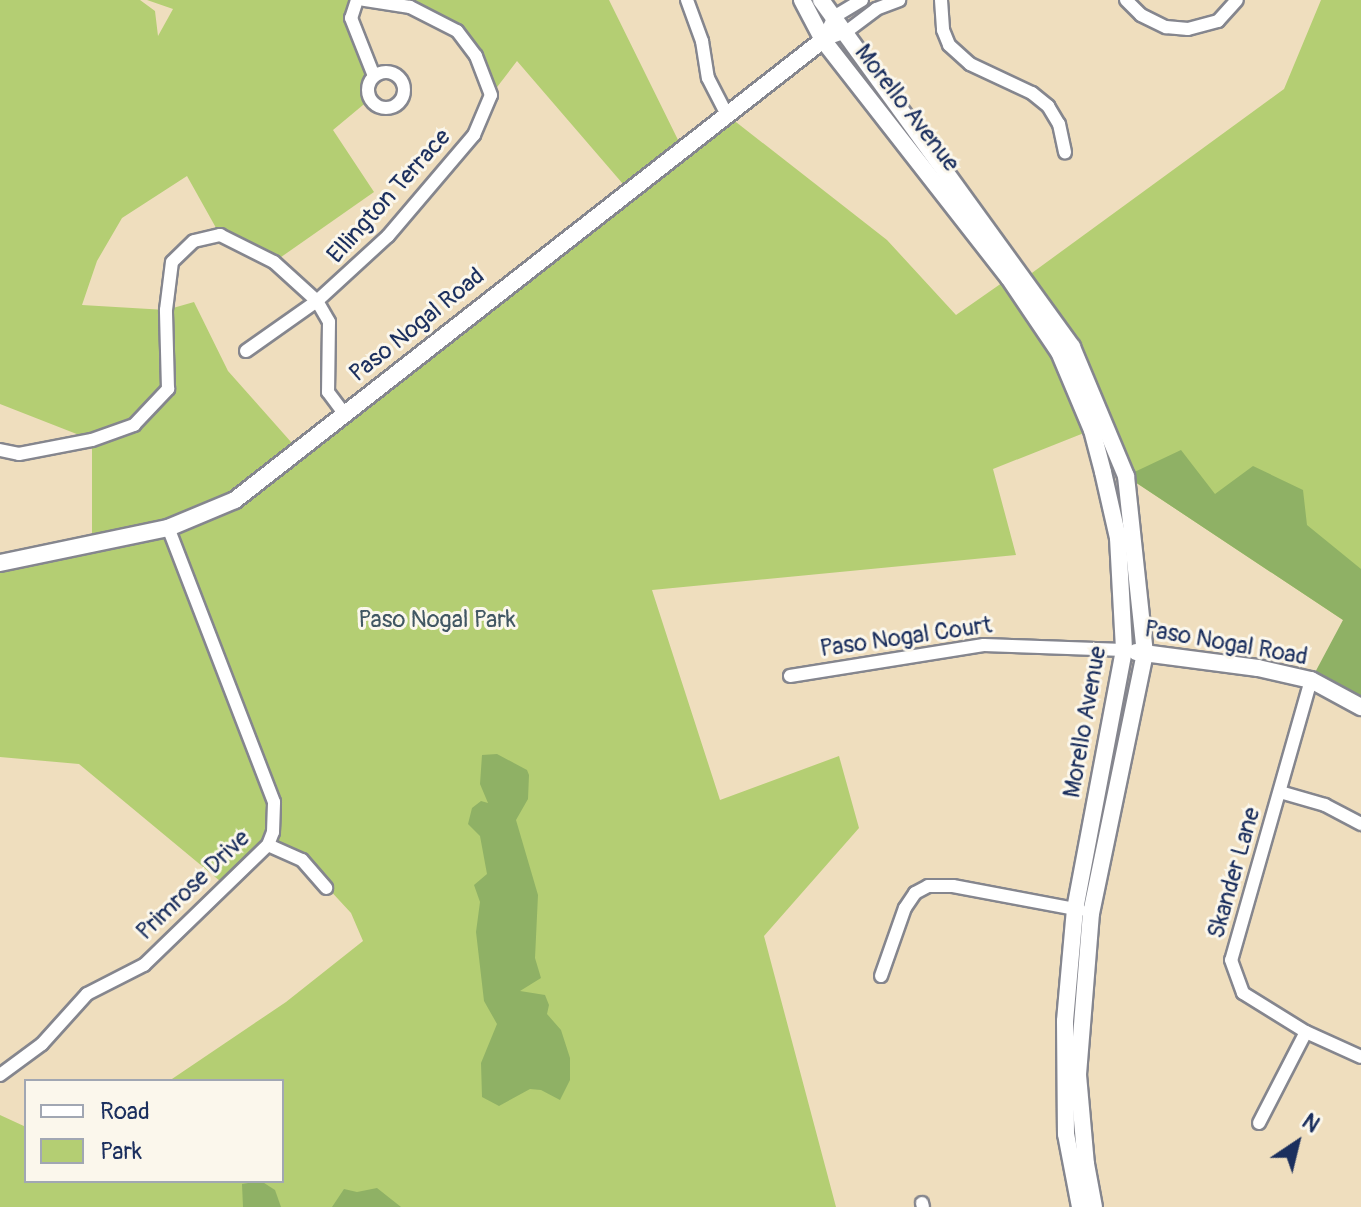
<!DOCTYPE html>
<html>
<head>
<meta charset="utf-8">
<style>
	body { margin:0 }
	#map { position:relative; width:1361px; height:1207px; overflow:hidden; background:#efdebe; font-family:Pangolin,sans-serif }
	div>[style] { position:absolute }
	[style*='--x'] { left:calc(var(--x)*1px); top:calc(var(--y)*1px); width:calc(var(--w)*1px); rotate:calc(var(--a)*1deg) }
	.green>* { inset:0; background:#b4ce73 }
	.forest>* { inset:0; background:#8fb165 }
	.roads { filter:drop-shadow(2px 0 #85868e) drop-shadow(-2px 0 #85868e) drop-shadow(0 2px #85868e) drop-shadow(0 -2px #85868e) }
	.minor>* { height:12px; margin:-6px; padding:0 6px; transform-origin:6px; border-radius:6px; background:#fff }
	.minor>.ring { margin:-6px; padding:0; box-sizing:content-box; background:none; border:12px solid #fff; border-radius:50% }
	.tertiary>* { height:16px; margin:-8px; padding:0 8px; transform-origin:8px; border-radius:8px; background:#fff }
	span { translate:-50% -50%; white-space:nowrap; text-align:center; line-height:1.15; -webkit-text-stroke:6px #fbf7ec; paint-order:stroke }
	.street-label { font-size:24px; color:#1b2f5e }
	.park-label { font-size:24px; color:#415763 }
	.legend { position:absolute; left:24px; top:1079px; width:260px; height:104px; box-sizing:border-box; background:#fbf7ec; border:2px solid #a1a7b3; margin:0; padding:10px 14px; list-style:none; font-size:24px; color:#1b2f5e }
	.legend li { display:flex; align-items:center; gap:16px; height:40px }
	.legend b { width:40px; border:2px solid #a1a7b3 }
	.north { position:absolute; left:1257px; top:1103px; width:80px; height:80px; -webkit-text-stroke:6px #fbf7ec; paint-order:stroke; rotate:35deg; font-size:22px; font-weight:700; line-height:32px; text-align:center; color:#1b2f5e }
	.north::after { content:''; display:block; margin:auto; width:28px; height:36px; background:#1b2f5e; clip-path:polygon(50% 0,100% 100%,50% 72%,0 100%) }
</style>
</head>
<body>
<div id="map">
	<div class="green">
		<i style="clip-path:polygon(0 0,140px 0,155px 11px,158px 36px,173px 9px,147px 0,357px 0,351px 18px,374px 76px,368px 84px,369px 100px,333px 130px,374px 192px,274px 262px,220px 235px,187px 176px,122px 218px,97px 261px,82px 305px,166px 310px,194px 302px,228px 371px,299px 451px,629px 191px,517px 61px,491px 95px,457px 31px,410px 7px,410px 0,609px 0,682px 148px,727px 115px,887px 240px,956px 315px,1009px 278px,1059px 352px,1089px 431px,993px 469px,1016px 555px,652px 590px,720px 800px,839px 756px,859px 828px,764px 936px,836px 1207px,0 1207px,0 1115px,26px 1127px,26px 1181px,282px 1181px,282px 1081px,169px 1081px,286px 1002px,363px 941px,351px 913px,302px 860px,268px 845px,226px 886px,79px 764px,0 757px,0 563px,92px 544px,92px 440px,0 404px)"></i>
		<i style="clip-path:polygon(1321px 0,1361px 0,1361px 707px,1343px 620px,1126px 476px,1025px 278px,1284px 89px)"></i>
	</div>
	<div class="forest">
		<i style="clip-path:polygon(1181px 450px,1215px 494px,1253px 466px,1303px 490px,1307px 525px,1361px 569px,1361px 707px,1311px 680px,1343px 620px,1126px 476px)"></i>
		<i style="clip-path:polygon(497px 754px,527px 770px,529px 775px,528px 799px,516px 820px,538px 895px,535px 958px,541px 978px,520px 991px,545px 995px,549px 1005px,547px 1014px,561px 1030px,570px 1058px,570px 1080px,560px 1100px,541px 1090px,530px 1089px,499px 1106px,482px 1097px,481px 1063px,497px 1024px,484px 1001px,476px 932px,480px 902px,474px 885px,487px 874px,480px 836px,468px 824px,472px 808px,481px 801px,488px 803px,480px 784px,482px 755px)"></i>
		<i style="clip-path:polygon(261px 1181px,275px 1190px,281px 1207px,243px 1207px,242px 1184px)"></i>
		<i style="clip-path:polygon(377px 1188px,401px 1207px,332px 1207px,344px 1189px,357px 1192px)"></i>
	</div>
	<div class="roads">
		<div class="minor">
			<i style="--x:357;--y:0;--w:19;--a:108"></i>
			<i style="--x:351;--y:18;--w:62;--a:68.4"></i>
			<i style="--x:687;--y:0;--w:44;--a:69.9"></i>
			<i style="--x:702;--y:41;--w:37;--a:81"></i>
			<i style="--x:708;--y:78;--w:42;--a:62.8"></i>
			<i style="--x:862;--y:0;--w:33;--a:149"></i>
			<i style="--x:834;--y:17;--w:25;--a:116"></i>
			<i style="--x:823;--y:40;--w:24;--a:-19"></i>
			<i style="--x:846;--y:32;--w:38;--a:-37"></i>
			<i style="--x:876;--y:9;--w:25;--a:-21"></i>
			<i style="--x:941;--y:0;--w:30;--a:86"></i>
			<i style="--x:943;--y:30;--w:16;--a:68"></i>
			<i style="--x:949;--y:45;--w:28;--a:42"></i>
			<i style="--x:970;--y:64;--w:68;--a:25.1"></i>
			<i style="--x:1032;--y:93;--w:21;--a:39"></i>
			<i style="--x:1048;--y:106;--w:21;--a:59"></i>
			<i style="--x:1059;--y:124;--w:29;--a:78"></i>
			<i style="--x:1126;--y:0;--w:21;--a:45"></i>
			<i style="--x:1141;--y:15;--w:28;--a:26"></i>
			<i style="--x:1166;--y:27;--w:22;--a:5"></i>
			<i style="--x:1188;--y:29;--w:31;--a:-15"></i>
			<i style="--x:1218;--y:21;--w:28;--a:-48"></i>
			<i class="ring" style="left:368px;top:72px;width:24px;height:24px"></i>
			<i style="--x:246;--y:351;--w:87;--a:-35.2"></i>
			<i style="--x:317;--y:301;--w:96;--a:-42.5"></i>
			<i style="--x:388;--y:236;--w:133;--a:-49.6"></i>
			<i style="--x:474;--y:135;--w:43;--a:-67"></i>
			<i style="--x:491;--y:95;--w:42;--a:-111"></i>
			<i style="--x:476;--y:56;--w:31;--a:-127"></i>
			<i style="--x:457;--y:31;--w:53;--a:-152.9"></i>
			<i style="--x:410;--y:7;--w:47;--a:-171.3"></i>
			<i style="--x:0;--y:450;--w:19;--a:12"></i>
			<i style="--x:19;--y:454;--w:74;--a:-10.9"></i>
			<i style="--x:92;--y:440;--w:45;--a:-19.7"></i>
			<i style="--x:134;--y:425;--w:50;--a:-46.6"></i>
			<i style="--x:168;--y:389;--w:79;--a:-91.5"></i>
			<i style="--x:166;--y:310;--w:48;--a:-82.9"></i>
			<i style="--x:172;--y:262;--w:30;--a:-44"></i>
			<i style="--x:194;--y:241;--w:27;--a:-13"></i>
			<i style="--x:220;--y:235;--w:60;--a:26.6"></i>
			<i style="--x:274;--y:262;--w:58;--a:42.2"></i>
			<i style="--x:317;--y:301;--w:24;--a:60"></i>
			<i style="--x:329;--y:322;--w:70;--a:90.8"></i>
			<i style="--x:328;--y:392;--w:26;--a:53"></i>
			<i style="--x:790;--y:676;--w:196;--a:-9.1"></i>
			<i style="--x:984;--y:645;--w:140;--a:2"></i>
			<i style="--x:1311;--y:680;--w:291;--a:105.9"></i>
			<i style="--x:1231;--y:960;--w:35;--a:70"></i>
			<i style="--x:1243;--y:993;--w:74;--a:31.8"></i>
			<i style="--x:1306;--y:1032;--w:60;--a:24.4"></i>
			<i style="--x:1280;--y:792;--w:47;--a:16.1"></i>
			<i style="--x:1325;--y:805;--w:41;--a:27.8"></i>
			<i style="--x:268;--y:845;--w:37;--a:24"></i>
			<i style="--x:302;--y:860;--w:37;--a:49"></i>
			<i style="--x:881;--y:976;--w:72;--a:-70.6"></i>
			<i style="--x:905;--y:908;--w:18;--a:-56"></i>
			<i style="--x:915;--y:893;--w:15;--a:-28"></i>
			<i style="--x:928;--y:886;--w:25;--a:0"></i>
			<i style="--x:953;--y:886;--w:129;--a:10.7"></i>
			<i style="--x:0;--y:1075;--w:52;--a:-36.4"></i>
			<i style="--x:42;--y:1044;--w:67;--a:-48"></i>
			<i style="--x:87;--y:994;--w:64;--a:-27"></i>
			<i style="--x:144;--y:965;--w:173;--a:-44.1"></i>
			<i style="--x:268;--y:845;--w:14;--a:-69"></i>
			<i style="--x:273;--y:832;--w:30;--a:-88"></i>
			<i style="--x:274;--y:802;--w:294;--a:-111.1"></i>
			<i style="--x:1259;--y:1123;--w:102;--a:-62.7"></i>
			<i style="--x:922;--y:1203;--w:4;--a:76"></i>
		</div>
		<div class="tertiary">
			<i style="--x:802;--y:0;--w:45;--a:62.3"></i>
			<i style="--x:823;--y:40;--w:302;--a:52"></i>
			<i style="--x:1009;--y:278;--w:89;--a:56"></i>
			<i style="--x:1059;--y:352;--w:85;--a:67.1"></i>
			<i style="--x:1092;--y:430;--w:43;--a:75.3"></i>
			<i style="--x:1103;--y:472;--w:68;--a:77.2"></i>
			<i style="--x:1118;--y:538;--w:112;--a:86.9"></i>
			<i style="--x:1124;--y:650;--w:264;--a:100.7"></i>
			<i style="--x:1075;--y:909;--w:112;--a:95.1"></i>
			<i style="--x:1065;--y:1021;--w:113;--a:89.5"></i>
			<i style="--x:1066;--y:1134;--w:74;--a:79.1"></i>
			<i style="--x:821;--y:0;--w:428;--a:54.1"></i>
			<i style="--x:1072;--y:347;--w:140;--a:67.3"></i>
			<i style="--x:1126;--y:476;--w:178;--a:83.9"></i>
			<i style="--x:1145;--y:653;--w:266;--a:101.7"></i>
			<i style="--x:1091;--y:913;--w:163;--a:94.6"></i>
			<i style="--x:1078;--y:1075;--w:89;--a:84.9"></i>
			<i style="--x:1086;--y:1164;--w:44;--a:79.5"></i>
			<i style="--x:0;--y:563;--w:172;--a:-11.8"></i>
			<i style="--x:168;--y:528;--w:73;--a:-22.7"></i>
			<i style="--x:235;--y:500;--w:747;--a:-38.04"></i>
			<i style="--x:1136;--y:652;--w:123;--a:7.5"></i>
			<i style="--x:1258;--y:668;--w:54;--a:12.8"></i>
			<i style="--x:1311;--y:680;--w:57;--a:28.4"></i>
		</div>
	</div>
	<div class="street-label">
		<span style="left:907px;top:108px;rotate:52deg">Morello Avenue</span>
		<span style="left:389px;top:196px;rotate:-48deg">Ellington Terrace</span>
		<span style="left:417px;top:325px;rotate:-39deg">Paso Nogal Road</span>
		<span style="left:906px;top:637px;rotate:-8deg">Paso Nogal Court</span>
		<span style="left:1226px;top:643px;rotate:10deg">Paso Nogal Road</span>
		<span style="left:1085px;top:722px;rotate:-80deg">Morello Avenue</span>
		<span style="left:1234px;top:873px;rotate:-74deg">Skander Lane</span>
		<span style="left:193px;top:885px;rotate:-44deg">Primrose Drive</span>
	</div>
	<div class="park-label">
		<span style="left:437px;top:620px">Paso Nogal Park</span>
	</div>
	<ul class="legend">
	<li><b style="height:10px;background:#fff"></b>Road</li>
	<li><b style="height:22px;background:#b4ce73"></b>Park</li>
	</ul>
	<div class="north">N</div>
</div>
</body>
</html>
